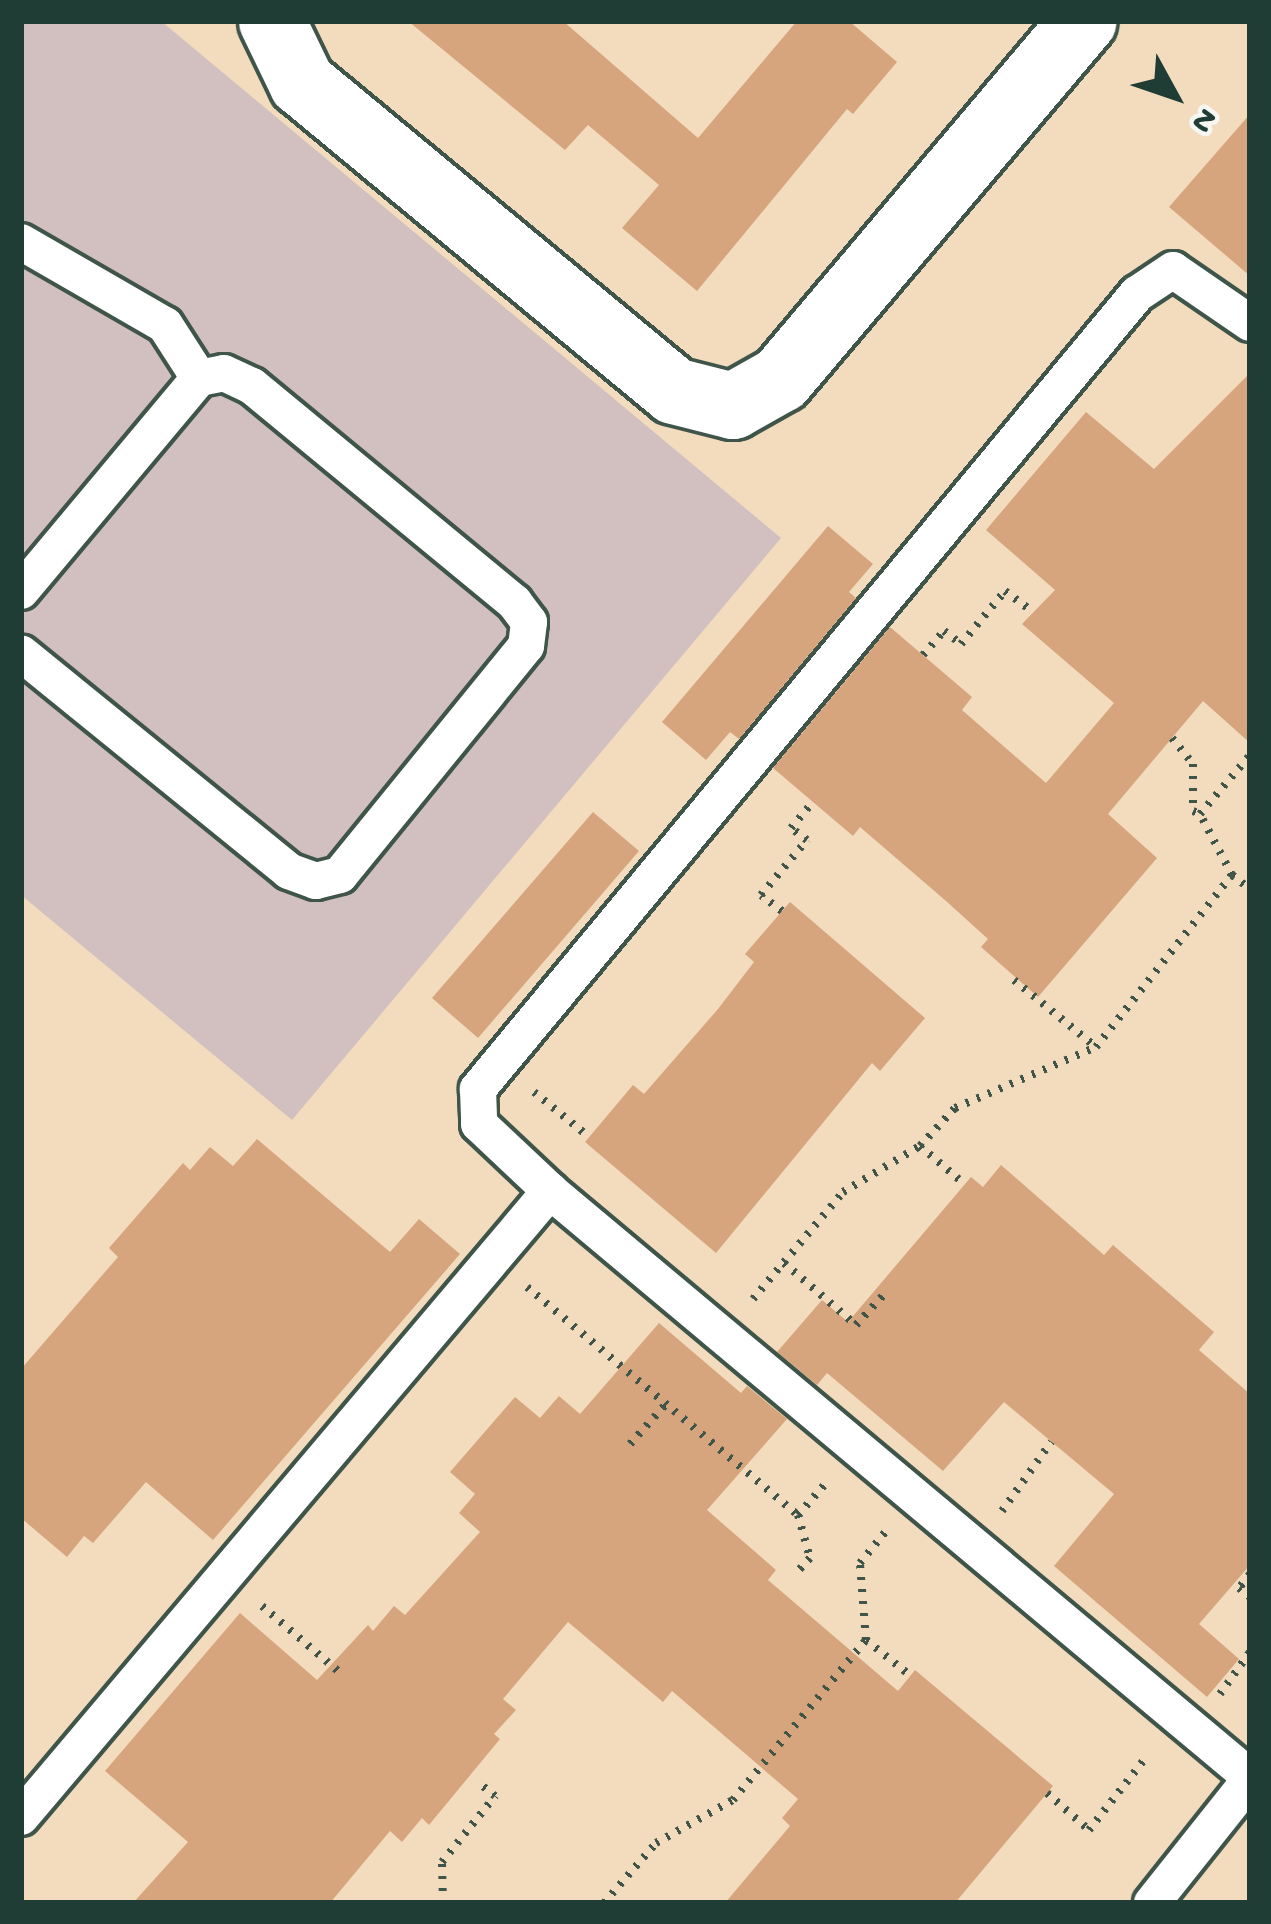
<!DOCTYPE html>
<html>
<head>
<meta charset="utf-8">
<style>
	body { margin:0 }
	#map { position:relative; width:1271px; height:1924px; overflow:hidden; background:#f3dcbe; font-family:"Gochi Hand",sans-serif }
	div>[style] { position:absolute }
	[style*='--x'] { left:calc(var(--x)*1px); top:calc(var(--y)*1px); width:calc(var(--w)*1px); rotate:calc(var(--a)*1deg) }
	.industrial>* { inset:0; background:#d2bfbf }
	.building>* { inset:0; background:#d6a57d }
	.path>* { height:8px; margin-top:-4px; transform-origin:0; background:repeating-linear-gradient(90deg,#3f5549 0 3px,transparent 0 12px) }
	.roads { filter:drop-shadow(3px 0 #3f5549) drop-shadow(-3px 0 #3f5549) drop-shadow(0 3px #3f5549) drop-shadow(0 -3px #3f5549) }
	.lane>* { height:36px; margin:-18px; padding:0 18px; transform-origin:18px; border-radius:18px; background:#fff }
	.street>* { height:66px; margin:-33px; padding:0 33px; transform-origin:33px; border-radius:33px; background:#fff }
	span { translate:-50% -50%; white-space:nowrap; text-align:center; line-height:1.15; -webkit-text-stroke:9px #f6f6f2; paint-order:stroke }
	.frame { position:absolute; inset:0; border:24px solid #1f3d34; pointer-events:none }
	.north { position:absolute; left:1115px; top:36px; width:120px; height:120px; -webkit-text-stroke:9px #f6f6f2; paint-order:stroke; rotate:130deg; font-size:33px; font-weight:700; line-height:48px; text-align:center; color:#1f3d34 }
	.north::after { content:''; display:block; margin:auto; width:42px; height:54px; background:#1f3d34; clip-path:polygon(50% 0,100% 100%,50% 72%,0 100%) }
</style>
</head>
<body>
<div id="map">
	<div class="industrial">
		<i style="clip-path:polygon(21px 21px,161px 21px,781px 538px,292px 1120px,21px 895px)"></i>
	</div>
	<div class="building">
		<i style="clip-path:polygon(408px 21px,563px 21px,698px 138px,797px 21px,849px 21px,897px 62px,853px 114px,847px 109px,697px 291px,622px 228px,659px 185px,588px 125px,565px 150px)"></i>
		<i style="clip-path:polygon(1250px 114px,1250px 276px,1169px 207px)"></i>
		<i style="clip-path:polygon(1250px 373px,1250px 743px,1203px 701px,1108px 814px,1157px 858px,1038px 997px,981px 947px,988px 939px,946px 901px,860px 827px,853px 836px,773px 768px,890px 627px,972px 697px,962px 710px,1046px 783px,1114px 703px,1022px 624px,1055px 590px,986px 530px,1086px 412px,1154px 469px)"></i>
		<i style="clip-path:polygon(828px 526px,873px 564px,849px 592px,856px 598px,739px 739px,730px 732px,706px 760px,662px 722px)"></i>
		<i style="clip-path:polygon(593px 812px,639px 851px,478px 1038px,432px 998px)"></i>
		<i style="clip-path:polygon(790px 902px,925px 1018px,880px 1071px,872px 1063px,716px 1253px,585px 1142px,633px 1085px,644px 1094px,718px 1009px,754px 962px,745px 954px)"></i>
		<i style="clip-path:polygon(257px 1139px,390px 1252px,419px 1219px,460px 1254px,213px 1540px,146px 1482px,93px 1543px,84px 1536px,67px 1557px,21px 1518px,21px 1369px,118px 1257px,109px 1248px,183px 1163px,190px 1170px,210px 1147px,233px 1166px)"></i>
		<i style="clip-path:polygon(1001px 1165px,1104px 1255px,1113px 1245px,1214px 1332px,1199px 1350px,1250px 1394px,1250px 1565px,1199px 1624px,1239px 1659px,1207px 1697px,1054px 1566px,1114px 1494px,1004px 1402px,943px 1471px,827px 1373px,817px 1385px,777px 1352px,822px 1300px,848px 1322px,971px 1177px,983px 1187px)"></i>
		<i style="clip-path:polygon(659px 1323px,741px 1393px,747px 1386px,787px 1419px,707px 1510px,776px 1570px,768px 1580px,898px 1691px,915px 1670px,1053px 1786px,955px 1903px,725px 1903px,790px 1826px,782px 1818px,798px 1799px,672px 1691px,663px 1702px,568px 1622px,503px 1699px,516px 1710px,494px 1734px,500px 1739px,429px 1825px,422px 1818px,402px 1842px,390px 1831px,330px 1903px,133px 1903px,188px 1842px,105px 1771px,240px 1613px,317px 1680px,368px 1625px,373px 1631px,394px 1606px,405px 1615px,480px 1532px,459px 1513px,475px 1494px,450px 1472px,515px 1397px,540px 1418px,559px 1396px,580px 1414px)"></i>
	</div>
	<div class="path">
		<i style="--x:923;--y:655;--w:32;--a:-49"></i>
		<i style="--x:944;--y:631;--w:21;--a:37"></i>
		<i style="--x:961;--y:644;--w:69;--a:-50.3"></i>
		<i style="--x:1005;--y:591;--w:35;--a:37"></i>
		<i style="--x:1172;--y:738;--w:33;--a:51"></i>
		<i style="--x:1193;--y:764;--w:47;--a:90"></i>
		<i style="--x:1193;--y:811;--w:8;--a:23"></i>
		<i style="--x:1232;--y:875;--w:69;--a:-117.7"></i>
		<i style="--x:1200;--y:814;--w:77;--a:-49.7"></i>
		<i style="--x:782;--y:911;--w:26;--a:-143"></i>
		<i style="--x:761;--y:895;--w:72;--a:-50.1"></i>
		<i style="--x:807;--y:840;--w:20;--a:-143"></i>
		<i style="--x:791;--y:828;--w:34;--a:-50"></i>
		<i style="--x:1014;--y:980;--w:106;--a:39.3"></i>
		<i style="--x:534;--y:1092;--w:71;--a:39.3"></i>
		<i style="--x:920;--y:1146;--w:55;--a:40.6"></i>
		<i style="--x:784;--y:1263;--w:95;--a:40.7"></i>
		<i style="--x:856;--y:1325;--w:47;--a:-47.6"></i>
		<i style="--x:527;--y:1287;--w:354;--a:40.1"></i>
		<i style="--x:798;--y:1515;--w:44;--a:-48.7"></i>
		<i style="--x:753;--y:1299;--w:140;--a:-49.9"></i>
		<i style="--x:843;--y:1192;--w:90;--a:-30.9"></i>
		<i style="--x:920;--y:1146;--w:52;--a:-47.4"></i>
		<i style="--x:955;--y:1108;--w:154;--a:-23.4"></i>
		<i style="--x:1096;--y:1047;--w:219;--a:-51.7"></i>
		<i style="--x:1232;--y:875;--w:23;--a:38"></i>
		<i style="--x:630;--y:1444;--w:54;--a:-48"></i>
		<i style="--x:1002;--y:1511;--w:85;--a:-54.6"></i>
		<i style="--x:798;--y:1515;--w:45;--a:74.4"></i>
		<i style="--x:810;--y:1558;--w:16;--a:133"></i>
		<i style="--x:1250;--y:1574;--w:18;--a:128"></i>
		<i style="--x:1239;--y:1588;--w:14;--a:39"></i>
		<i style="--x:262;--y:1606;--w:100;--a:40.5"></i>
		<i style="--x:866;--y:1640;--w:77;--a:-94.5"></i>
		<i style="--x:860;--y:1563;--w:41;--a:-50.9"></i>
		<i style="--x:1220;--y:1694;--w:52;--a:-54.5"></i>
		<i style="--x:1047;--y:1793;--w:56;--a:41.4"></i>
		<i style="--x:1089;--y:1830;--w:94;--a:-51.9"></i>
		<i style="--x:443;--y:1903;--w:41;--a:-91.4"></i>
		<i style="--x:442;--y:1862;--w:85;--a:-51.2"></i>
		<i style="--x:495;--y:1796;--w:22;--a:-141"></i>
		<i style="--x:604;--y:1903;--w:79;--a:-49.1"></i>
		<i style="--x:656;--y:1843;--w:88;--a:-29.2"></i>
		<i style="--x:733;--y:1800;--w:208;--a:-50.3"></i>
		<i style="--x:866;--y:1640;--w:58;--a:38.7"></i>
	</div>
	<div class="roads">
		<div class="lane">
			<i style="--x:21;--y:242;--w:166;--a:30"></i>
			<i style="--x:165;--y:325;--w:63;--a:57.3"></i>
			<i style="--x:1250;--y:323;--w:93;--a:-145.5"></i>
			<i style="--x:1173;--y:270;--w:43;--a:146.3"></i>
			<i style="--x:1137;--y:294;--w:1033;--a:129.66"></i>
			<i style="--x:478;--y:1089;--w:35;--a:88"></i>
			<i style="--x:479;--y:1124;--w:98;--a:43.3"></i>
			<i style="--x:550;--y:1191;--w:913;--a:39.93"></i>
			<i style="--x:21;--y:591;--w:278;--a:-50.1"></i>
			<i style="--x:199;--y:378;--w:25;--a:-11"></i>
			<i style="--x:224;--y:373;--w:31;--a:25"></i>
			<i style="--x:252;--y:386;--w:340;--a:39.5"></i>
			<i style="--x:514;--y:602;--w:25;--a:53"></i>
			<i style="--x:529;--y:622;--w:24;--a:97"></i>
			<i style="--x:526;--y:646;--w:295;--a:129.1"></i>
			<i style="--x:340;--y:875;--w:25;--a:166"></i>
			<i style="--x:316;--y:881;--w:29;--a:-160"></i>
			<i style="--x:289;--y:871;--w:345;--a:-140.9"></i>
			<i style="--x:21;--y:1817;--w:820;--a:-49.8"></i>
			<i style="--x:1152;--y:1903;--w:157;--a:-51.5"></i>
		</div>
		<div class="street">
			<i style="--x:272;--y:21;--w:69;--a:64.2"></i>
			<i style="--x:302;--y:83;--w:483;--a:39.6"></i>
			<i style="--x:674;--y:391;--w:61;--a:14.3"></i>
			<i style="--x:733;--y:406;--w:55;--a:-29.4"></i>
			<i style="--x:781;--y:379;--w:469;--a:-49.8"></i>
		</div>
	</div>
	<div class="frame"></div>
	<div class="north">N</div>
</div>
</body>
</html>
